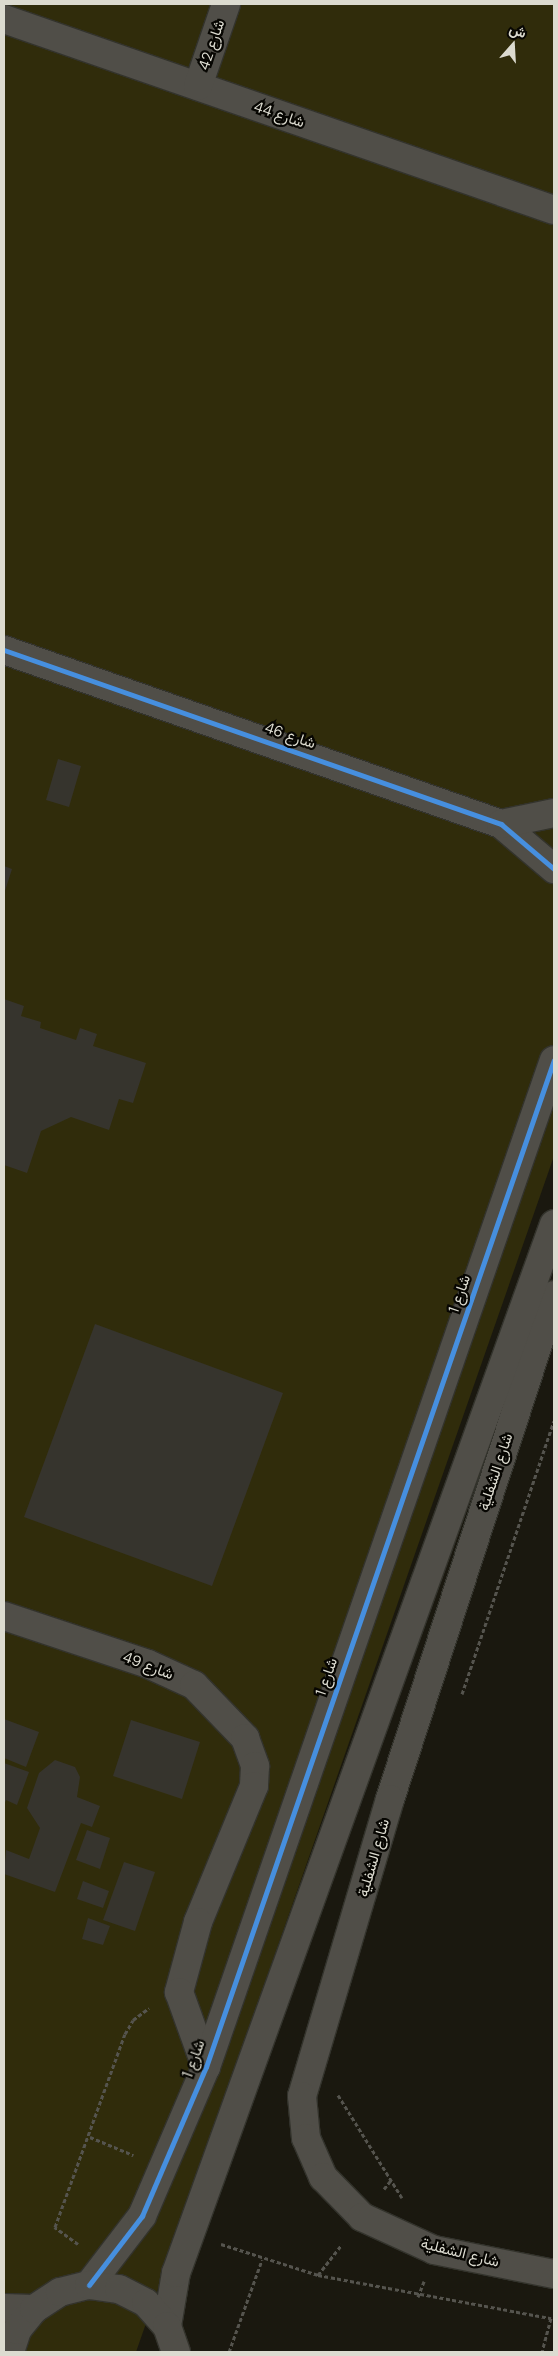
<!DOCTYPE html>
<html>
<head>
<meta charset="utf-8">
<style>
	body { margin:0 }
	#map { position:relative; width:558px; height:2356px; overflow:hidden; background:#1a180f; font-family:"DM Sans",Vazirmatn,sans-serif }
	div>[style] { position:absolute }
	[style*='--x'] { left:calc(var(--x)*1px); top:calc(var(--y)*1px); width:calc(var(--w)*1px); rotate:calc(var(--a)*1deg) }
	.green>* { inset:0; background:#302c0b }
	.building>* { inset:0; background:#36342d }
	.path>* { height:3px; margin-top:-1.5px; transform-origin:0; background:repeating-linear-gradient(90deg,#55544e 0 4px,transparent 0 6.5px) }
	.roads { filter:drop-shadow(1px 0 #33332c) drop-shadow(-1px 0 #33332c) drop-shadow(0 1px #33332c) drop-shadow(0 -1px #33332c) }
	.street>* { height:28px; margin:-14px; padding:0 14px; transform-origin:14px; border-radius:14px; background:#504e48 }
	.cycleway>* { height:5px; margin:-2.5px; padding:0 2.5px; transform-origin:2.5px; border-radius:2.5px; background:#468fdf }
	span { translate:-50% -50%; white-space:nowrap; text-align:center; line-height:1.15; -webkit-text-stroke:4.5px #070602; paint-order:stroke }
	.street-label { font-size:15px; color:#dcdbd0 }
	.frame { position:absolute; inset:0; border:5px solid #dcdbd0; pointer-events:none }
	.north { position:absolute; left:488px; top:20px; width:50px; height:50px; -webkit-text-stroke:4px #070602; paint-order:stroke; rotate:19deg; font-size:14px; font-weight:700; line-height:20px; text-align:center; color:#dcdbd0 }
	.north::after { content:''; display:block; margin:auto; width:18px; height:22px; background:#dcdbd0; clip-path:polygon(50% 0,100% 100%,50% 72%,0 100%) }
</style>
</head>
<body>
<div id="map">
	<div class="green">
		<i style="clip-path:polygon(4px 4px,554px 4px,554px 1156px,136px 2352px,4px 2352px)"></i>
	</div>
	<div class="building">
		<i style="clip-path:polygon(58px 759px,81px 766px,69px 807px,46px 800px)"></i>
		<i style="clip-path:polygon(4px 866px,12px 869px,4px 894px)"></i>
		<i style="clip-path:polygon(4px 999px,24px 1006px,21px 1016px,41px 1022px,40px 1028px,76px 1040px,80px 1028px,97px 1034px,93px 1046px,146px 1063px,133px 1103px,119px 1099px,109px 1130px,71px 1117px,41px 1131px,27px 1173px,4px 1165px)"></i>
		<i style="clip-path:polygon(95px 1324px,283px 1393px,212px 1586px,24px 1517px)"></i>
		<i style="clip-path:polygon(4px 1719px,39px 1732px,26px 1767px,4px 1758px)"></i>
		<i style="clip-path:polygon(131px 1720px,200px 1742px,182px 1799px,113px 1776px)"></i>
		<i style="clip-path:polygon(55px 1760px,75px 1767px,80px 1777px,77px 1797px,100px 1806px,92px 1827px,81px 1823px,55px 1892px,4px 1874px,6px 1850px,29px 1859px,40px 1828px,27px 1808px,39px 1773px)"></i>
		<i style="clip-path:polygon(4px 1763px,29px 1772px,17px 1805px,6px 1800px,4px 1805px)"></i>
		<i style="clip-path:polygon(87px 1830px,110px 1838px,100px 1869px,76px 1860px)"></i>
		<i style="clip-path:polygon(124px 1862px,155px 1872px,135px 1931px,103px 1920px)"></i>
		<i style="clip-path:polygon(83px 1881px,109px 1891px,103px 1908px,77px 1899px)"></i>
		<i style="clip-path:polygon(88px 1918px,110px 1926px,103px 1945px,82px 1939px)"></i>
	</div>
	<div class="path">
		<i style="--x:462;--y:1694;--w:288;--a:-71.4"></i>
		<i style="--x:338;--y:2095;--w:121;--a:58.1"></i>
		<i style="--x:90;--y:2137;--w:47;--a:22.7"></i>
		<i style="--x:384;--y:2189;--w:11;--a:-52"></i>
		<i style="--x:78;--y:2244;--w:29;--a:-144"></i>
		<i style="--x:55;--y:2227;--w:205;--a:-70.1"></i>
		<i style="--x:125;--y:2034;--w:16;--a:-60"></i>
		<i style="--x:133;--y:2020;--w:20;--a:-37"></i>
		<i style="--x:221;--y:2244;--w:102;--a:17.7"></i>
		<i style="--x:318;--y:2275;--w:237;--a:10.5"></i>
		<i style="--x:551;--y:2318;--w:35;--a:105"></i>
		<i style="--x:318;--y:2275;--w:39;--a:-52"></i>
		<i style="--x:418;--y:2297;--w:17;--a:-69"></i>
		<i style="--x:229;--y:2352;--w:98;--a:-70.3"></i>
	</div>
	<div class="roads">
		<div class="street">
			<i style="--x:4;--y:19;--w:582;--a:19.15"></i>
			<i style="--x:198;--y:86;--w:87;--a:-71.1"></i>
			<i style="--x:4;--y:650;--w:527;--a:19.3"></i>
			<i style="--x:501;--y:824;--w:70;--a:40.3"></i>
			<i style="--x:501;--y:824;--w:54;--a:-11.7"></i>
			<i style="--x:554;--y:1295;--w:530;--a:108.02"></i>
			<i style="--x:390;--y:1799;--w:310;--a:106.5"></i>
			<i style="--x:302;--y:2096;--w:42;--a:84.6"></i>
			<i style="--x:306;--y:2138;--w:43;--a:66.4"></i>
			<i style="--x:323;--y:2177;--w:56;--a:45.7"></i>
			<i style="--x:362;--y:2217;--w:79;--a:24.6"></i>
			<i style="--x:434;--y:2250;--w:122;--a:11.3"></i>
			<i style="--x:4;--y:1616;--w:152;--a:18.4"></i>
			<i style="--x:148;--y:1664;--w:51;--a:24.5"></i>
			<i style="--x:194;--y:1685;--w:74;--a:46.1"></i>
			<i style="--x:245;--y:1738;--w:30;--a:70"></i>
			<i style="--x:255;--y:1766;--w:20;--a:93"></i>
			<i style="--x:254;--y:1786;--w:147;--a:112.4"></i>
			<i style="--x:198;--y:1922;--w:73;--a:105.2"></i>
			<i style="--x:179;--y:1992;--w:80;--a:70.2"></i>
			<i style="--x:89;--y:2285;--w:87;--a:-52.5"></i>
			<i style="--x:142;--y:2216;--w:162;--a:-66.8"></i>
			<i style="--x:206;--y:2067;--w:1065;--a:-70.94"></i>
			<i style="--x:4;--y:2308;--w:30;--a:2"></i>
			<i style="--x:167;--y:2326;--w:54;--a:-80.4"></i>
			<i style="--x:176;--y:2273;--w:1115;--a:-70.18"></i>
			<i style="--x:10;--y:2352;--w:23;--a:-72"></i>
			<i style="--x:17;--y:2330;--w:27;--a:-51"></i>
			<i style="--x:34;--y:2309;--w:31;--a:-33"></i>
			<i style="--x:60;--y:2292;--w:30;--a:-14"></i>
			<i style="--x:89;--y:2285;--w:30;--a:8"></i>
			<i style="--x:119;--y:2289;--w:30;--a:27"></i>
			<i style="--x:146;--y:2303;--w:31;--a:48"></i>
			<i style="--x:167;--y:2326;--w:28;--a:71"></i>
		</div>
	</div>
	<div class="cycleway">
		<i style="--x:4;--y:650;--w:527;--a:19.3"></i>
		<i style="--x:501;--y:824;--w:70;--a:40.3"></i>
		<i style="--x:89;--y:2285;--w:87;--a:-52.5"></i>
		<i style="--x:142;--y:2216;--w:162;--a:-66.8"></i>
		<i style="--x:206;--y:2067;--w:1065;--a:-70.94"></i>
	</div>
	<div class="street-label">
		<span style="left:212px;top:45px;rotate:-71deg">شارع 42</span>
		<span style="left:279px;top:115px;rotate:19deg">شارع 44</span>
		<span style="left:290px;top:736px;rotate:19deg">شارع 46</span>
		<span style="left:460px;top:1294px;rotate:-71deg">شارع 1</span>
		<span style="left:496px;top:1472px;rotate:-72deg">شارع الشفلية</span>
		<span style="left:148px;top:1666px;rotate:21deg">شارع 49</span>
		<span style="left:327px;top:1677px;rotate:-71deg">شارع 1</span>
		<span style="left:374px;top:1858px;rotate:-74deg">شارع الشفلية</span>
		<span style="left:194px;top:2059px;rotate:-70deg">شارع 1</span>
		<span style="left:460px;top:2253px;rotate:14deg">شارع الشفلية</span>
	</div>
	<div class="frame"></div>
	<div class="north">ش</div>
</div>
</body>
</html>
